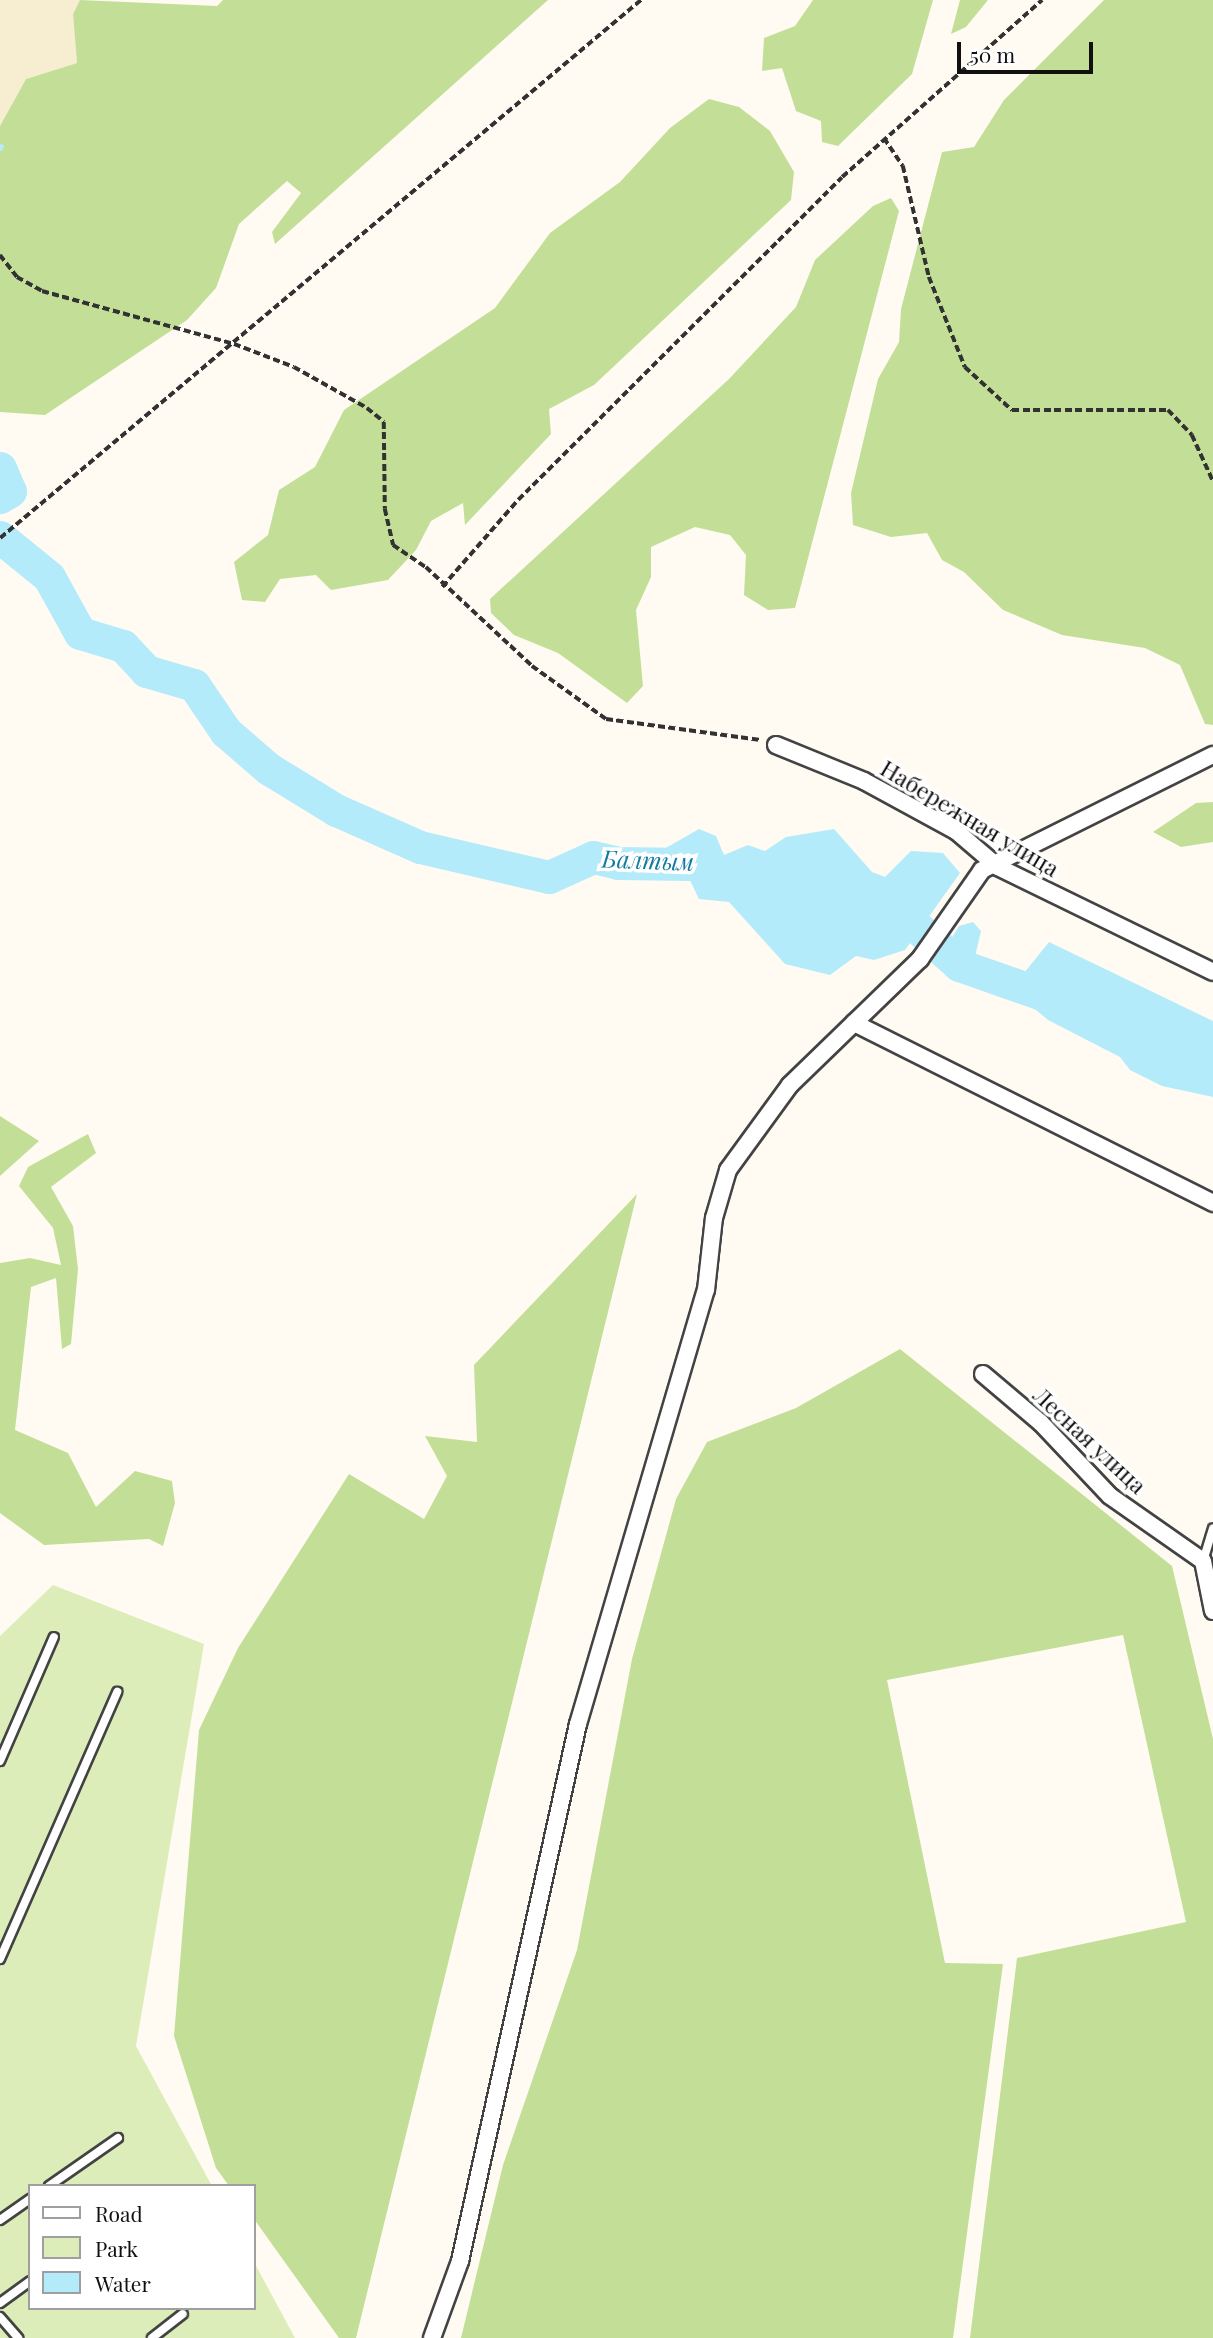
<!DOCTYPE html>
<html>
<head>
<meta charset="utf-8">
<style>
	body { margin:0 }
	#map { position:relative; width:1213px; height:2338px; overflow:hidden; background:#fffbf3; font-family:"Playfair Display",serif }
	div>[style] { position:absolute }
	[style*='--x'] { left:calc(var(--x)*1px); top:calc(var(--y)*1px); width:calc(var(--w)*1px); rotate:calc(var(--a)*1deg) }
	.farmland>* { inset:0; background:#f7eed1 }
	.green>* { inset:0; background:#dcedb9 }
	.forest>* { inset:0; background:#c3df97 }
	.water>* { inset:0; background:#b4ebfa }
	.stream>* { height:5px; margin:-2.5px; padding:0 2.5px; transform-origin:2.5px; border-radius:2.5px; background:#b4ebfa }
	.river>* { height:33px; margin:-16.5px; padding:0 16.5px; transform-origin:16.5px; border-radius:16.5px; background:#b4ebfa }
	.path>* { height:3.5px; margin-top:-1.75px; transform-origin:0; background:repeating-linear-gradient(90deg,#323232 0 7px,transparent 0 10.5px) }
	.roads { filter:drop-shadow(2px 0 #434343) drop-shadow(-2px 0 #434343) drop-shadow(0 2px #434343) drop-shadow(0 -2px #434343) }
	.lane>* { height:8px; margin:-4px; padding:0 4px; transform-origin:4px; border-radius:4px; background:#fff }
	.street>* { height:16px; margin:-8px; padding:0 8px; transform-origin:8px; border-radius:8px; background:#fff }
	span { translate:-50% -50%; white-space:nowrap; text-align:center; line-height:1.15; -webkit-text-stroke:7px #fff; paint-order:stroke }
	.street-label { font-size:23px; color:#101010 }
	.water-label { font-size:24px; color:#107aa3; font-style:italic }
	.legend { position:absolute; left:28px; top:2184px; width:228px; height:126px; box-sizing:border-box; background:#fff; border:2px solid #9f9f9f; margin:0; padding:9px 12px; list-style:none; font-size:21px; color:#101010 }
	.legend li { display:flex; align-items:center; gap:14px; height:35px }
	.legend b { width:35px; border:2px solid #9f9f9f }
	.scale { position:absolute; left:957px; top:42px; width:136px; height:32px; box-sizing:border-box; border:4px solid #101010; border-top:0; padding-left:9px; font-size:21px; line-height:24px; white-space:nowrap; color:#101010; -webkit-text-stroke:5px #fff; paint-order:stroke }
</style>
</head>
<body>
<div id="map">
	<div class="farmland">
		<i style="clip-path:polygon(0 0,80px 0,73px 14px,77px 63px,26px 79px,0 126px)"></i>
	</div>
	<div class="green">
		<i style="clip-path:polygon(53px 1585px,204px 1644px,136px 2046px,212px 2186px,30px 2186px,30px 2308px,254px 2308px,254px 2262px,295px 2338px,0 2338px,0 1636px)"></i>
	</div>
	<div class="forest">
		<i style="clip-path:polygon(80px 0,217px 6px,223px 0,548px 0,275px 244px,272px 232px,301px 193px,287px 181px,239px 224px,216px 288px,187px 320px,45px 415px,0 412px,0 126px,26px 79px,77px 63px,73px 14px)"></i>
		<i style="clip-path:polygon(813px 0,933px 0,912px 74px,838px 146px,822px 142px,821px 121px,796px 111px,782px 68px,762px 71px,764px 38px,795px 26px)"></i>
		<i style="clip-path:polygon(960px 0,988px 0,966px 27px,951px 34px)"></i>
		<i style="clip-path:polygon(1104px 0,1213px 0,1213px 725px,1205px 724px,1180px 665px,1145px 648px,1062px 635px,1003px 610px,964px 572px,942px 560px,927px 533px,891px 537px,853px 525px,851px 493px,878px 379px,899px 342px,901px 309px,942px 152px,974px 147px,1004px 100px)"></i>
		<i style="clip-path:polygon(709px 99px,739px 107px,770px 131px,794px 172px,791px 200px,594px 385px,549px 409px,551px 434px,465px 525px,463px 503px,431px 521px,416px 550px,388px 580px,331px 590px,316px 575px,280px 579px,265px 602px,242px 600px,234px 562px,268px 535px,279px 490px,315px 467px,344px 410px,495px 308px,550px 233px,620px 182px,670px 128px)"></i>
		<i style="clip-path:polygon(891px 198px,899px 211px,795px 608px,768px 610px,744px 595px,746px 555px,730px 535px,695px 527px,651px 547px,651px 577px,636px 610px,643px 686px,627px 703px,558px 653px,514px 635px,491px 613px,490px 599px,729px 379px,796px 307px,815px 260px,873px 206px)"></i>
		<i style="clip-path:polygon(1213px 802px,1213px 842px,1181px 847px,1153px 832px,1196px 803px)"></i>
		<i style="clip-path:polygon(0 1116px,39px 1141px,0 1176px)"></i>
		<i style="clip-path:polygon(88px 1134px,96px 1153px,51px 1187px,73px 1226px,78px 1269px,71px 1344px,62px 1349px,56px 1278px,31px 1287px,15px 1430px,68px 1453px,96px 1507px,135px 1471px,172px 1481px,175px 1503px,163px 1546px,149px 1539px,44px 1545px,0 1513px,0 1263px,30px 1258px,61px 1265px,53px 1228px,19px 1186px,28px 1167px)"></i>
		<i style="clip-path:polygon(637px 1194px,356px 2338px,339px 2338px,254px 2219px,254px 2186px,229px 2186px,216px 2168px,174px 2036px,199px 1730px,238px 1648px,349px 1474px,424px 1519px,447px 1476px,425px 1436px,477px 1442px,474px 1365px)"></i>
		<i style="clip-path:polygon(900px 1349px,1172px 1566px,1213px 1739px,1213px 2338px,970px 2338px,1017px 1958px,1186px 1922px,1123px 1635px,887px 1680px,945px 1963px,1003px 1964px,953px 2338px,461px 2338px,503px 2165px,577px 1950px,632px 1659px,676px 1499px,707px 1442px,796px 1408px)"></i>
	</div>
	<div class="water">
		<i style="clip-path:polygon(699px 829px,716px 836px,724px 855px,748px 845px,765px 851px,786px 837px,834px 829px,872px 872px,885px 877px,911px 851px,943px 853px,960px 873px,905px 950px,874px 960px,856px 956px,830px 975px,785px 964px,729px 902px,699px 899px,686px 872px,651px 877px,643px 861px)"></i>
		<i style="clip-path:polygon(973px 922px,981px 931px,973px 965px,960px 973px,944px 961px,945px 949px,959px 926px)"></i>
		<i style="clip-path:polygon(1049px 942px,1213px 1021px,1213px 1097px,1162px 1086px,1130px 1070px,1120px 1057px,1048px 1020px,1011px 989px)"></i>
	</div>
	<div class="stream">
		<i style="--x:0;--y:148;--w:2;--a:-63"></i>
	</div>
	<div class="river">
		<i style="--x:0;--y:468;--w:25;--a:67"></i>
		<i style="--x:10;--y:491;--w:12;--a:149"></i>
		<i style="--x:0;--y:537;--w:63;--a:39.2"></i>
		<i style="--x:49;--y:577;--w:64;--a:61"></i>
		<i style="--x:80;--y:633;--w:45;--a:16.8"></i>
		<i style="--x:123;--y:646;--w:34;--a:47"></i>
		<i style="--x:146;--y:671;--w:50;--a:16.3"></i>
		<i style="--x:194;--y:685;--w:57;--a:55.8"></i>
		<i style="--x:226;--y:732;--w:57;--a:40.7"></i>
		<i style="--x:269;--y:769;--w:79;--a:31.5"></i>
		<i style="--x:336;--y:810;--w:92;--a:23.8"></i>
		<i style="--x:420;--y:847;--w:132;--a:13.1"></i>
		<i style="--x:549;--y:877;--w:48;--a:-24.4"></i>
		<i style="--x:593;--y:857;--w:26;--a:13"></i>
		<i style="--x:618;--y:863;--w:72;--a:0.8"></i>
		<i style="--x:880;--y:908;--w:31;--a:22"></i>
		<i style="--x:909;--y:920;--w:67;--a:42"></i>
		<i style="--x:959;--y:965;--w:100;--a:19.3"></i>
	</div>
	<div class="path">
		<i style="--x:884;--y:138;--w:34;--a:56"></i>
		<i style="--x:903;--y:166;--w:114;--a:76.8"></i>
		<i style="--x:929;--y:277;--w:97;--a:68.2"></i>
		<i style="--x:965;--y:367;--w:64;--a:42.5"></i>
		<i style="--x:1012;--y:410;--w:156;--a:0"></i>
		<i style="--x:1168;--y:410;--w:35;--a:46"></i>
		<i style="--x:1192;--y:435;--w:51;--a:65.5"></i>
		<i style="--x:0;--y:255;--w:28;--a:52"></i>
		<i style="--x:17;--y:277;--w:29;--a:29"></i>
		<i style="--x:42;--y:291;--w:199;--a:15.4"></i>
		<i style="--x:234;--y:344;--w:64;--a:21"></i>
		<i style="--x:294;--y:367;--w:84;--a:29.3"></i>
		<i style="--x:367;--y:408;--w:22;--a:39"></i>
		<i style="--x:384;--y:422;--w:87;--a:89.3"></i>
		<i style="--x:385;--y:509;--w:37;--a:77"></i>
		<i style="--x:393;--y:545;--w:40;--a:34"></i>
		<i style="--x:426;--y:567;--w:145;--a:43"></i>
		<i style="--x:532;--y:666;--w:91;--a:35.6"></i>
		<i style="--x:606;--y:719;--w:156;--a:7.7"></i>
		<i style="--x:0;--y:538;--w:837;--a:-40.01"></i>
		<i style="--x:442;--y:587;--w:116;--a:-48.9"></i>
		<i style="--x:518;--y:500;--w:457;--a:-44.9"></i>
		<i style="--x:842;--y:177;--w:267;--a:-41.5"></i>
	</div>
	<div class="roads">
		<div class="lane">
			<i style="--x:1203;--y:1561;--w:34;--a:-73"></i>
			<i style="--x:0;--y:1761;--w:135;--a:-66.5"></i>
			<i style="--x:0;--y:1959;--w:292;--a:-66.3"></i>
			<i style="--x:49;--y:2186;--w:84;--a:-34.8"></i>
			<i style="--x:0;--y:2220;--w:37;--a:-35"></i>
			<i style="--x:0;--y:2303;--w:37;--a:-36"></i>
			<i style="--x:0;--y:2317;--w:28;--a:49"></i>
			<i style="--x:152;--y:2338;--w:39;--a:-38"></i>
		</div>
		<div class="street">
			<i style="--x:776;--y:745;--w:95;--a:22.2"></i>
			<i style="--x:864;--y:781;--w:105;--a:28.5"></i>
			<i style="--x:956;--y:831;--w:55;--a:40.6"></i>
			<i style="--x:998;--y:867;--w:239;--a:26"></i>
			<i style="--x:854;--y:1023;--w:402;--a:26.6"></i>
			<i style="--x:983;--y:1374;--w:76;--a:40.2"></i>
			<i style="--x:1041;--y:1423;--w:100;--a:46.6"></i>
			<i style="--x:1110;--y:1496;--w:113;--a:35"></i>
			<i style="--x:1203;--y:1561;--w:51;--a:78.7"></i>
			<i style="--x:432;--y:2338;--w:82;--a:-70"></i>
			<i style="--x:460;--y:2261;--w:550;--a:-77.61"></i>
			<i style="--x:578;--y:1724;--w:452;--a:-73.6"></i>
			<i style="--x:706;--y:1290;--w:72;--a:-83.7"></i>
			<i style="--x:714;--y:1218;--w:50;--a:-73.7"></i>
			<i style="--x:728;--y:1170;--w:105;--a:-53.9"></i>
			<i style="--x:790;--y:1085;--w:181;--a:-44.1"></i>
			<i style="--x:920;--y:959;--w:108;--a:-55.1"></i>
			<i style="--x:982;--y:870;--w:258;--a:-26.5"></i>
		</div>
	</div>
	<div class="street-label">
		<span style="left:970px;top:818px;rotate:31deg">Набережная улица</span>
		<span style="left:1090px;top:1440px;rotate:43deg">Лесная улица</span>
	</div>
	<div class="water-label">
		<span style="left:648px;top:860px;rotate:2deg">Балтым</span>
	</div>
	<ul class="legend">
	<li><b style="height:9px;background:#fff"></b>Road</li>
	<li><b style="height:19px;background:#dcedb9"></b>Park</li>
	<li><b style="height:19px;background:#b4ebfa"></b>Water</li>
	</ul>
	<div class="scale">50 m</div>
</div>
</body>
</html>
